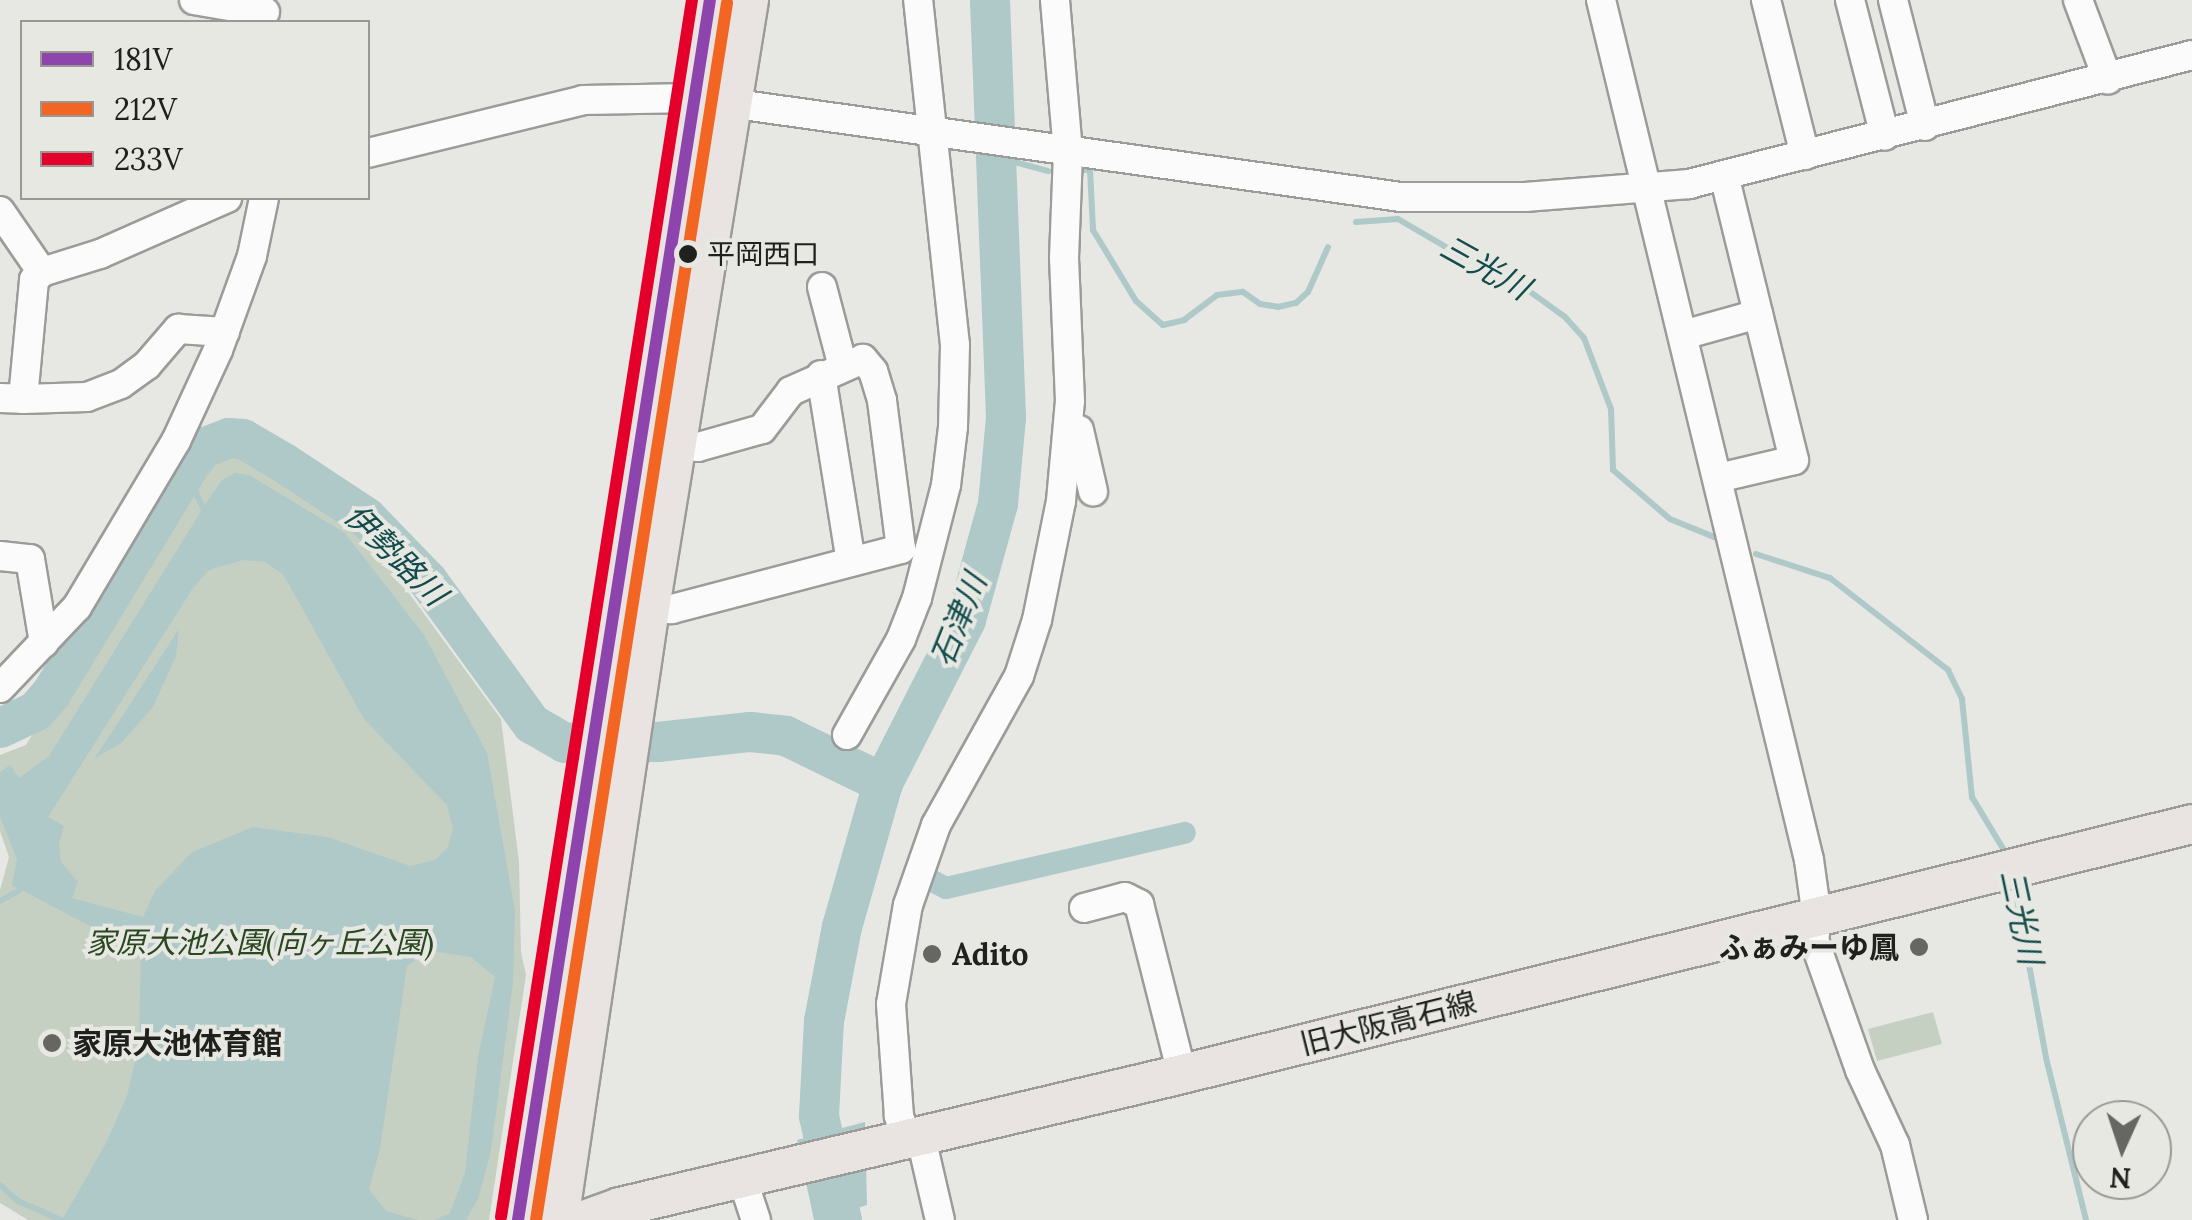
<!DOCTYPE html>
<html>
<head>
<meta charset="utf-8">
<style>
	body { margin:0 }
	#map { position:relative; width:2192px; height:1220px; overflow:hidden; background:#e7e7e4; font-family:Lora,"Noto Sans JP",serif }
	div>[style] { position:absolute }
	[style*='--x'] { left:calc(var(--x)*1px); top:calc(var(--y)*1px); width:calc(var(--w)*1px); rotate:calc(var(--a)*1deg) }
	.green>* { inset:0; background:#c6d0c2 }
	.water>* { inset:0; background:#aec9c8 }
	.stream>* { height:6px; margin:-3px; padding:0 3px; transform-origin:3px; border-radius:3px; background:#aec9c8 }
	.canal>* { height:22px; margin:-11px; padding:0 11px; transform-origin:11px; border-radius:11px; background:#aec9c8 }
	.river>* { height:40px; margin:-20px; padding:0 20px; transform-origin:20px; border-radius:20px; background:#aec9c8 }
	.roads { filter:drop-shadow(2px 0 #9b9b99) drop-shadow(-2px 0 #9b9b99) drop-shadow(0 2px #9b9b99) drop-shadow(0 -2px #9b9b99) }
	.minor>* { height:28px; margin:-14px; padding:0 14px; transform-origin:14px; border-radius:14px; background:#fbfbfb }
	.major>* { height:38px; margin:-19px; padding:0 19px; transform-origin:19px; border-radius:19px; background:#e9e3e1 }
	.bus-1>* { height:12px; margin:-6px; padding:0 6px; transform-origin:6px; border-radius:6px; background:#8e44ad }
	.bus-2>* { height:12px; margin:-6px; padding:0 6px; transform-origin:6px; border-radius:6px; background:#f26522 }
	.bus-3>* { height:12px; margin:-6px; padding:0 6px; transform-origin:6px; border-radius:6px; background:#e4002b }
	.dots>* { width:28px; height:28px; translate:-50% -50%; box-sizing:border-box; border:5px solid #e8e8e3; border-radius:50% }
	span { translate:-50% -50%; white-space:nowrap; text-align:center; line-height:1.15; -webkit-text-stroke:8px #e8e8e3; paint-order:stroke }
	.bus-label { font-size:28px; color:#20201e }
	.left { translate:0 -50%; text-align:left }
	.park-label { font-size:30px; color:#294721; font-style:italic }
	.poi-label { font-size:30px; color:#20201e; font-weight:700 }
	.right { translate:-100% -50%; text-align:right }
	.street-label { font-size:30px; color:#20201e }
	.water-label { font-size:32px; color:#134c4c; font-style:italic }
	.legend { position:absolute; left:20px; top:20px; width:350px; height:180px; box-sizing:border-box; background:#e8e8e3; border:2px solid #989894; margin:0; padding:12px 18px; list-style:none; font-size:30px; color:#20201e }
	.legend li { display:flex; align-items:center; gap:20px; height:50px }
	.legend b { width:50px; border:2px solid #989894 }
	.north { position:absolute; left:2072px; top:1100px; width:100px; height:100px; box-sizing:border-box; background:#e8e8e3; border:2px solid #989894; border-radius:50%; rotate:183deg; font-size:28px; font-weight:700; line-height:40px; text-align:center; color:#20201e }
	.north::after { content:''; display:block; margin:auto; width:35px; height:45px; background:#666663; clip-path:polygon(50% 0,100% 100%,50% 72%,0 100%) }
</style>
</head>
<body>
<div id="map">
	<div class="green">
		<i style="clip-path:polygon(234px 455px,351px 527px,398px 578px,501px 719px,519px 862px,521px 952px,526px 975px,489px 1220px,28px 1220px,0 1203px,0 890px,9px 857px,0 831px,0 755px,26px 745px,175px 507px,207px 465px)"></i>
		<i style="clip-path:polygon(1933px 1012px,1942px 1044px,1877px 1061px,1868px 1029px)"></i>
	</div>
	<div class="water">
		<i style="clip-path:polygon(evenodd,235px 473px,249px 475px,345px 533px,424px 635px,487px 753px,515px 911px,513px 983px,491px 1151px,478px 1199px,466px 1220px,434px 1220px,450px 1213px,465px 1173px,478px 1057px,495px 977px,471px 957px,430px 951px,407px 966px,380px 1149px,369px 1189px,386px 1211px,418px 1220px,62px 1220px,106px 1143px,127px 1096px,139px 1043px,141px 943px,107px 935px,12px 885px,17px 859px,0 817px,0 772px,10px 765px,19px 778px,49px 756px,203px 508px,222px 480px,235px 473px,243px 560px,265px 562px,283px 574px,364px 719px,447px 805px,453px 829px,448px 847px,435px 860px,410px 866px,328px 837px,253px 827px,192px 852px,155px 891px,143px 917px,72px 898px,78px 882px,61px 862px,59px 844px,64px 826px,48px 817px,193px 588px,209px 570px,243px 560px)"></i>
		<i style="clip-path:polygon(179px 629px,176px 656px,153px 707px,121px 743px,95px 758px)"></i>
		<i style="clip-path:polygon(865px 1122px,867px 1205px,839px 1214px,833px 1220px,814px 1220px,797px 1140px)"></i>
	</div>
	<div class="stream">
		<i style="--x:1000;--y:158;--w:50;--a:15.2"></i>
		<i style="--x:1085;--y:170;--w:5;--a:0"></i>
		<i style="--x:1090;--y:170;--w:60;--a:87.1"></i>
		<i style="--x:1093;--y:230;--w:83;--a:58.8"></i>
		<i style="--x:1136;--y:301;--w:36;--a:42"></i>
		<i style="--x:1163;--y:325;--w:22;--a:-13"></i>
		<i style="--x:1184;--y:320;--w:41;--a:-37.1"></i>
		<i style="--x:1217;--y:295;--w:26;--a:-7"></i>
		<i style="--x:1243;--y:292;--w:21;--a:35"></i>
		<i style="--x:1260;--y:304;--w:18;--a:9"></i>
		<i style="--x:1278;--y:307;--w:18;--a:-13"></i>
		<i style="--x:1296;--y:303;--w:16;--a:-43"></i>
		<i style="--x:1308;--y:292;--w:49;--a:-66"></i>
		<i style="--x:1356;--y:222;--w:42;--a:-4.1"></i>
		<i style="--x:1398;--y:219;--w:75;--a:30.3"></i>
		<i style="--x:1463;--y:257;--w:39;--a:19"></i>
		<i style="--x:1500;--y:270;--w:80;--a:35.9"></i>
		<i style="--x:1565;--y:317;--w:28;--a:48"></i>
		<i style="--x:1584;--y:338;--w:76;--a:69.2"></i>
		<i style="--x:1611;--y:409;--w:61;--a:88.1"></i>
		<i style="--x:1613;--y:470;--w:75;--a:40.7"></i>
		<i style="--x:1670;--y:519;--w:48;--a:22.2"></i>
		<i style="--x:186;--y:471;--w:41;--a:65.3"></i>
		<i style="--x:1756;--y:554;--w:78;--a:18"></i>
		<i style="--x:1830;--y:578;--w:150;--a:37.9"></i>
		<i style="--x:1948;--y:670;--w:32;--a:64"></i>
		<i style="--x:1962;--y:699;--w:99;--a:84.2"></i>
		<i style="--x:1972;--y:797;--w:70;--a:59"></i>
		<i style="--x:2014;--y:883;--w:178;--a:79.6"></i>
		<i style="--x:2046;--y:1058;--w:167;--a:76.1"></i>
		<i style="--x:0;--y:901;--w:23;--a:-29"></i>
		<i style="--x:0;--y:1185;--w:24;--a:42"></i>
		<i style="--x:18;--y:1201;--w:47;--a:23.8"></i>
	</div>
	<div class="canal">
		<i style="--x:929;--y:879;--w:19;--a:28"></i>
		<i style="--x:946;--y:888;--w:245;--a:-13"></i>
	</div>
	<div class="river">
		<i style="--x:0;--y:728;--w:40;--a:-25"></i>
		<i style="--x:36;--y:711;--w:23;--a:-49"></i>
		<i style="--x:51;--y:694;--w:261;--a:-58.8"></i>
		<i style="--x:186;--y:471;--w:29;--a:-54"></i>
		<i style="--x:203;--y:448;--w:28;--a:-21"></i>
		<i style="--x:229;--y:438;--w:14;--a:4"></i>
		<i style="--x:243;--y:439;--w:48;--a:30.3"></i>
		<i style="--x:284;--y:463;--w:98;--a:33.4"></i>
		<i style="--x:366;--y:517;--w:89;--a:45.9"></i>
		<i style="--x:428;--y:581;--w:177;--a:54"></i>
		<i style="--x:532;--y:724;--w:38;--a:30"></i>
		<i style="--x:565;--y:743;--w:93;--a:-0.6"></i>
		<i style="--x:658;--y:742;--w:93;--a:-6.2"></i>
		<i style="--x:750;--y:732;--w:36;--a:6"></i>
		<i style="--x:786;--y:736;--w:108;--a:25.9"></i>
		<i style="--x:842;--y:1220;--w:107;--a:-102.5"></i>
		<i style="--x:819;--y:1116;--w:95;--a:-87"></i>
		<i style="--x:824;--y:1021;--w:96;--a:-79.2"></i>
		<i style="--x:842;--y:927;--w:150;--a:-74.1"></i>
		<i style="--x:883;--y:783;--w:183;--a:-63"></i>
		<i style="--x:966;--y:620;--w:120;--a:-74.6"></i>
		<i style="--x:998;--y:504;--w:87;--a:-84.7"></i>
		<i style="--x:1006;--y:417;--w:417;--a:-92.2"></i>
	</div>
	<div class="roads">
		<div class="minor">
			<i style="--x:194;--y:0;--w:72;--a:9.6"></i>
			<i style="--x:1601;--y:0;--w:885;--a:76.4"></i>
			<i style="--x:1809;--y:860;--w:58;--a:82"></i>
			<i style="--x:1817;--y:917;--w:23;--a:97"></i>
			<i style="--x:1814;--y:940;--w:138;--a:70.5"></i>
			<i style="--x:1860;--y:1070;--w:83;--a:65"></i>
			<i style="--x:1895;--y:1145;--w:77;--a:76.5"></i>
			<i style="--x:1766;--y:0;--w:160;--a:75.9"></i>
			<i style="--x:1850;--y:0;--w:140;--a:75.6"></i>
			<i style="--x:1893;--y:0;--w:130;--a:75.7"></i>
			<i style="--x:2078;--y:0;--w:85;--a:69.4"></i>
			<i style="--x:368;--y:153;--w:221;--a:-13.8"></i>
			<i style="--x:583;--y:100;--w:110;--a:-1"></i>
			<i style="--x:693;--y:98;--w:715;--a:7.96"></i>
			<i style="--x:1401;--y:197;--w:124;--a:0"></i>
			<i style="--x:1525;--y:197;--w:165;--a:-4.5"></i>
			<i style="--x:1689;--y:184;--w:519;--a:-14.38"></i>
			<i style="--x:0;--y:211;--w:74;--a:55.5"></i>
			<i style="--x:822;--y:287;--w:83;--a:75.3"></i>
			<i style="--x:1683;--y:335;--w:78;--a:-15.6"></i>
			<i style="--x:821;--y:375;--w:189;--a:80.9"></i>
			<i style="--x:0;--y:398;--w:23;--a:2"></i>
			<i style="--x:23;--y:399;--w:120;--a:-84.7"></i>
			<i style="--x:34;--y:280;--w:11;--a:-45"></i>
			<i style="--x:42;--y:272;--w:61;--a:-17.2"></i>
			<i style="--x:100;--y:254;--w:139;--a:-23.8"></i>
			<i style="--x:23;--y:399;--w:64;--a:-1.8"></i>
			<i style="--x:87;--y:397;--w:36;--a:-21"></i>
			<i style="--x:121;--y:384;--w:32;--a:-36"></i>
			<i style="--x:147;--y:365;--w:48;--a:-49.3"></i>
			<i style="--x:178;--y:329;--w:47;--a:3.7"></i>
			<i style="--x:1079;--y:430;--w:63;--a:77.1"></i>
			<i style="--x:1718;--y:478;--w:78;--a:-13.3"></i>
			<i style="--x:1794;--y:460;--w:293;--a:-103.8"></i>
			<i style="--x:0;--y:556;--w:30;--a:6"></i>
			<i style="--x:30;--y:559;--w:85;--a:80.5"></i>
			<i style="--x:650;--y:608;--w:22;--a:3"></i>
			<i style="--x:672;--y:609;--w:237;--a:-14.7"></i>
			<i style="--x:901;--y:549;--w:150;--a:-97.3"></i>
			<i style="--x:882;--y:400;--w:30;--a:-107"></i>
			<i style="--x:873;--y:371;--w:16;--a:-130"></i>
			<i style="--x:863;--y:359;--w:79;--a:156"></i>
			<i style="--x:791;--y:391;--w:48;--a:127.3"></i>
			<i style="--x:762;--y:429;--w:66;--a:164.3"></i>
			<i style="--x:698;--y:447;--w:21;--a:-175"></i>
			<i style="--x:0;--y:688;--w:112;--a:-46.5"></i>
			<i style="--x:77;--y:607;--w:193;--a:-59.2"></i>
			<i style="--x:176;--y:441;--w:100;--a:-65.2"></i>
			<i style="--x:218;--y:350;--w:100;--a:-70.1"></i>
			<i style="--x:252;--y:256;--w:59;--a:-78.3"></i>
			<i style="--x:847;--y:735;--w:110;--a:-60.6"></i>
			<i style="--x:901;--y:639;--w:44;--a:-68.7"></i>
			<i style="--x:917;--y:598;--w:117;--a:-75.6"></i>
			<i style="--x:946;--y:485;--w:58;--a:-83.1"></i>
			<i style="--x:953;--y:427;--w:82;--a:-88.6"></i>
			<i style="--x:955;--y:345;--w:347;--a:-96.1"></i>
			<i style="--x:1084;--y:908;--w:42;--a:-15"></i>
			<i style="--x:1125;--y:897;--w:16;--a:27"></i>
			<i style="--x:1139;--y:904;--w:175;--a:75.8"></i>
			<i style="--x:921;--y:1138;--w:84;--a:77"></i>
			<i style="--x:908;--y:1140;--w:26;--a:-111"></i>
			<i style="--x:899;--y:1116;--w:112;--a:-94.1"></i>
			<i style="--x:891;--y:1004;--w:100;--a:-80.3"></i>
			<i style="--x:908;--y:905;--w:85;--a:-70.7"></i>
			<i style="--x:936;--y:825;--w:171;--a:-60.9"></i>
			<i style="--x:1019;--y:676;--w:59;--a:-72.2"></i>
			<i style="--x:1037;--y:620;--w:121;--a:-78.6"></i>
			<i style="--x:1061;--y:501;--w:100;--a:-84.9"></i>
			<i style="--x:1070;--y:401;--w:143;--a:-92.4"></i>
			<i style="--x:1064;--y:258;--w:106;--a:-87.8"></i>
			<i style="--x:1068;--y:152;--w:153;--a:-94.9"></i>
			<i style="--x:742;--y:1178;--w:44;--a:71.6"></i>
		</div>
		<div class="major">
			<i style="--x:518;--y:1220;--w:1235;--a:-81.06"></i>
			<i style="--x:559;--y:1220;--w:619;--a:-81.54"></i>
			<i style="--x:650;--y:608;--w:616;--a:-80.75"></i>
			<i style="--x:584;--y:1220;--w:38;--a:-20"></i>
			<i style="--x:620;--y:1207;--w:578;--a:-13.31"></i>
			<i style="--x:1182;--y:1074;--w:1040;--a:-13.9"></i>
		</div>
	</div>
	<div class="bus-1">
		<i style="--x:518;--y:1220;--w:1235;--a:-81.06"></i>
	</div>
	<div class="bus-2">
		<i style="--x:536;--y:1220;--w:1232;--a:-81.08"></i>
	</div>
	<div class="bus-3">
		<i style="--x:501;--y:1217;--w:1232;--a:-81.08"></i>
	</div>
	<div class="dots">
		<i style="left:688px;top:254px;background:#20201e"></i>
		<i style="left:1919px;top:947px;background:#666663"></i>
		<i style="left:932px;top:954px;background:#666663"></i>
		<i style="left:52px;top:1043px;background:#666663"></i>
	</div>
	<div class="bus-label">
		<span class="left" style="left:707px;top:254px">平岡西口</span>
	</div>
	<div class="park-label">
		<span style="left:260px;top:942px">家原大池公園(向ヶ丘公園)</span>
	</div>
	<div class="poi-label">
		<span class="right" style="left:1899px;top:947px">ふぁみーゆ鳳</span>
		<span class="left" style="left:952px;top:954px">Adito</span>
		<span class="left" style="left:72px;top:1043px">家原大池体育館</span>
	</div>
	<div class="street-label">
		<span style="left:1388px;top:1023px;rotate:-14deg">旧大阪高石線</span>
	</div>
	<div class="water-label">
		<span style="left:1485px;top:268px;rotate:29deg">三光川</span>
		<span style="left:395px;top:555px;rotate:45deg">伊勢路川</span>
		<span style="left:959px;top:620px;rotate:-68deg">石津川</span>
		<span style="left:2021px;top:917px;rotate:78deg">三光川</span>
	</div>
	<ul class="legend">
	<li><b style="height:12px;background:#8e44ad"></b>181V</li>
	<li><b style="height:12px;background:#f26522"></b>212V</li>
	<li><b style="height:12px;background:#e4002b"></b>233V</li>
	</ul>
	<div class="north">N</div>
</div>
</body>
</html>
